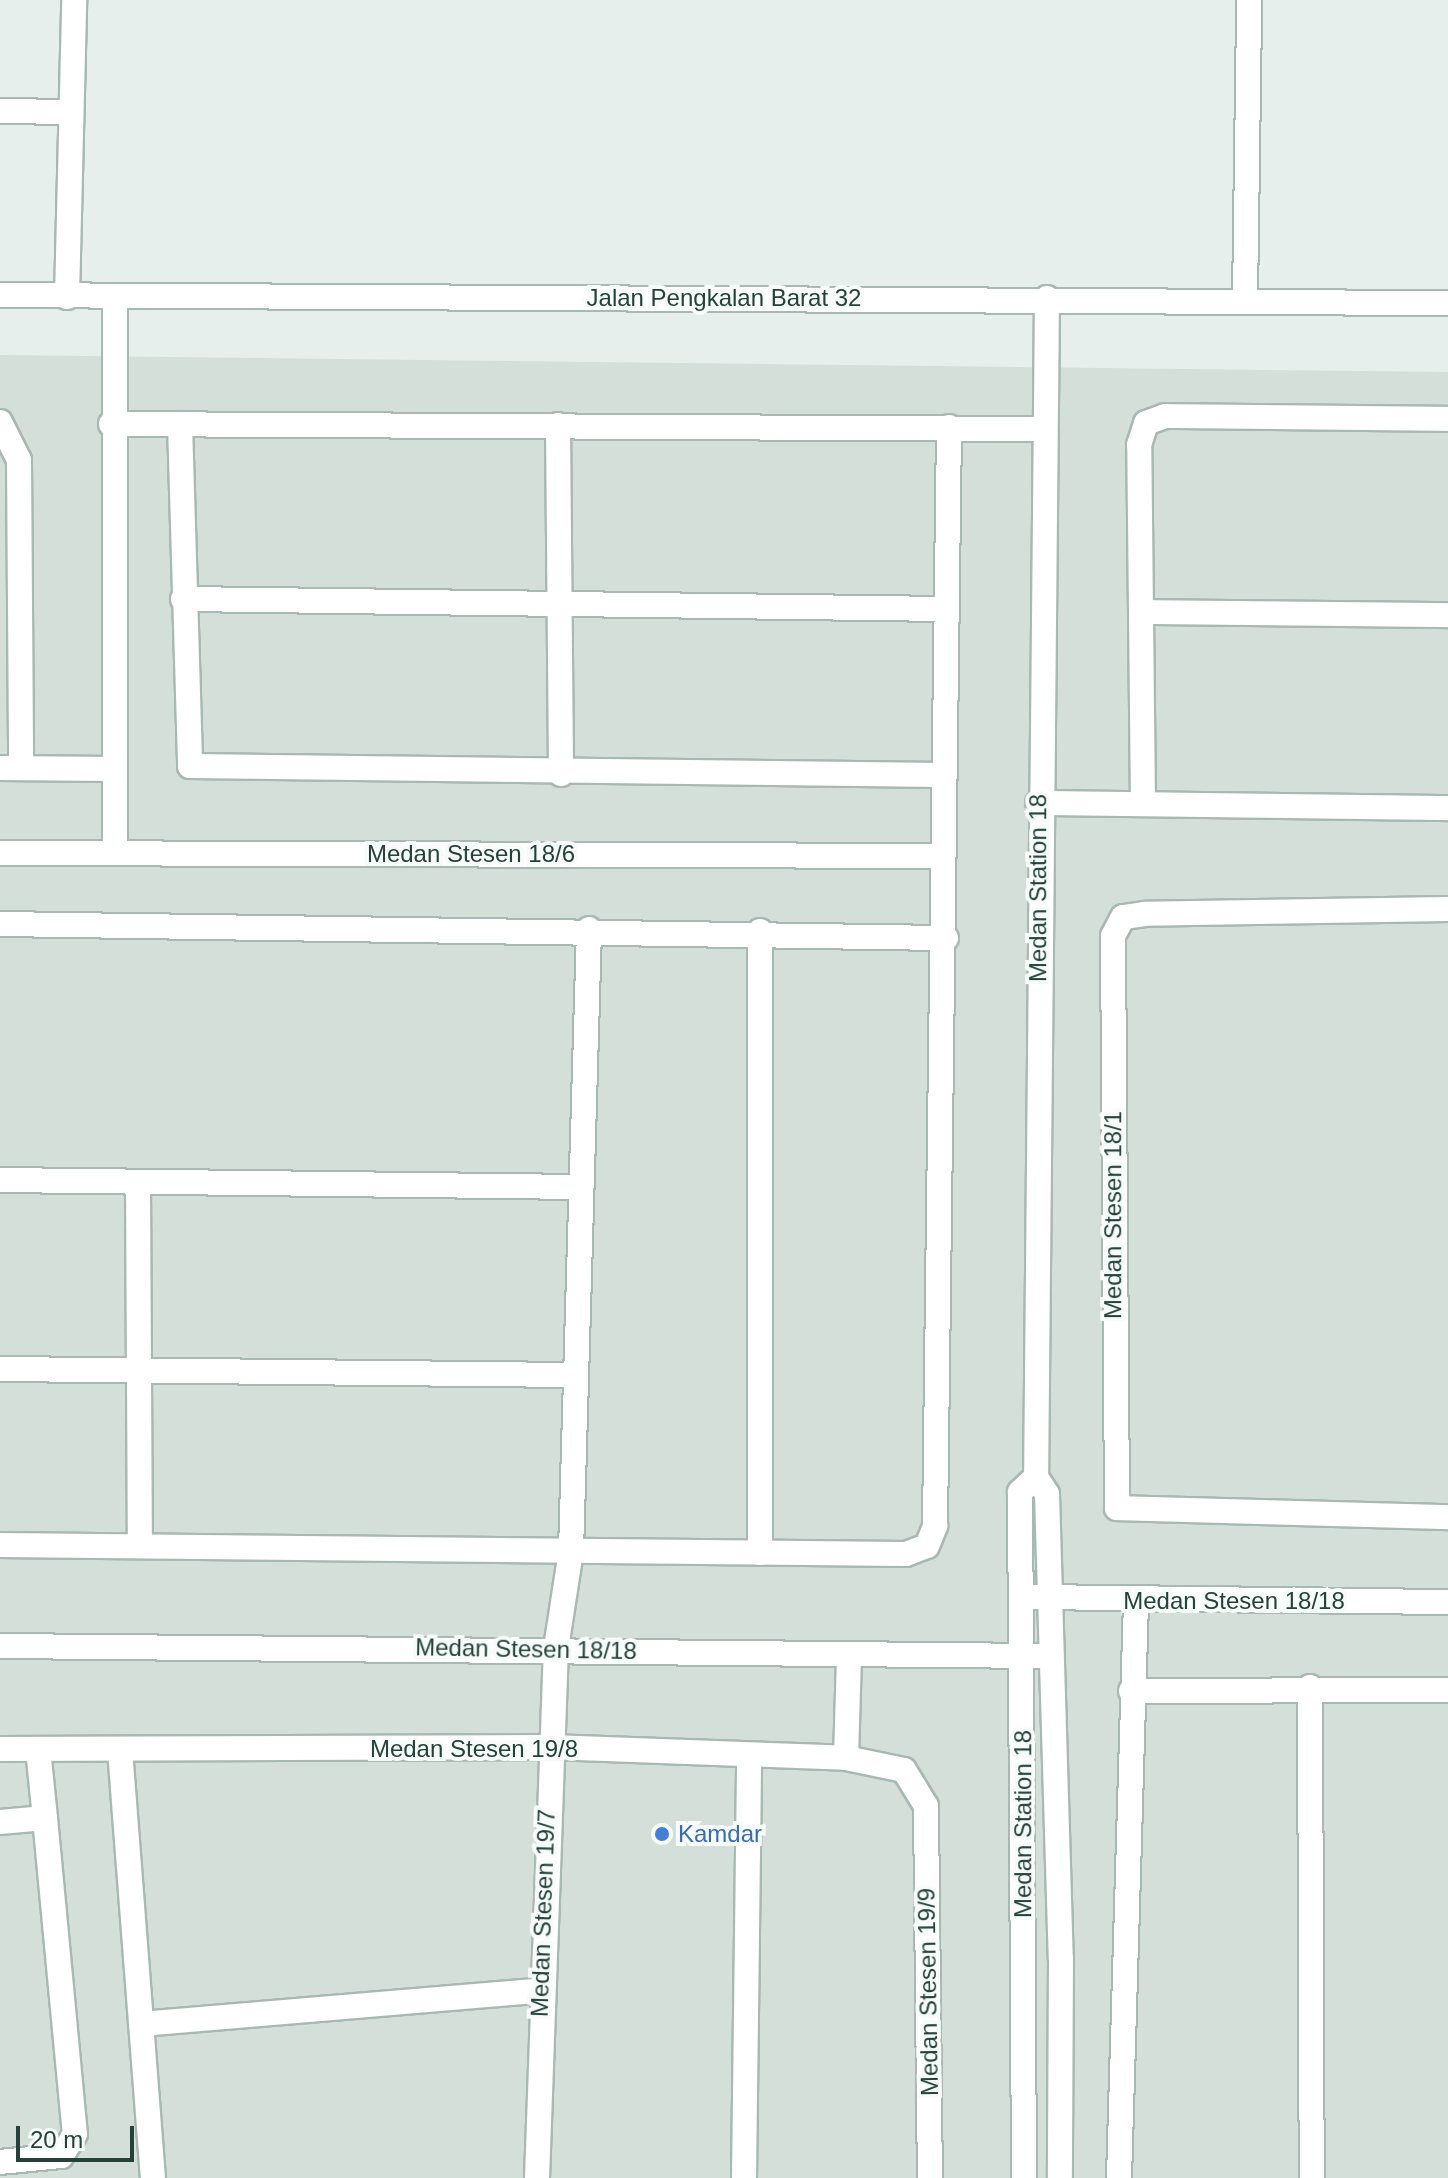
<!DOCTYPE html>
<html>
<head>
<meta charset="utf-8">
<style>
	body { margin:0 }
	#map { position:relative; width:1448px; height:2178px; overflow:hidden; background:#e6efeb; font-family:Arial,sans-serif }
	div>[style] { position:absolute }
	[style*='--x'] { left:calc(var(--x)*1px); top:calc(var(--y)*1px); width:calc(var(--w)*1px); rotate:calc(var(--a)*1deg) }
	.built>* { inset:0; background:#d4dfda }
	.roads { filter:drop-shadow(2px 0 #a8b8b2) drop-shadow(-2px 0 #a8b8b2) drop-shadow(0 2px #a8b8b2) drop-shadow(0 -2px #a8b8b2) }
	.minor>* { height:24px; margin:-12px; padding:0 12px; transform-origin:12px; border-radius:12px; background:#fff }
	.dots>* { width:22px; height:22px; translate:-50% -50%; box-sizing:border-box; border:4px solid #f7fbf9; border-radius:50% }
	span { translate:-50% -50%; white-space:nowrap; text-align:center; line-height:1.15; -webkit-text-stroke:8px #f7fbf9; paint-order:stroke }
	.street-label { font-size:24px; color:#24423a }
	.shop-label { font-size:24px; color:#366cbe }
	.left { translate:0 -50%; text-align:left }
	.scale { position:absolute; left:16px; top:2126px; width:118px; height:36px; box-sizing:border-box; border:4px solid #24423a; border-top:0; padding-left:10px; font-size:24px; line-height:28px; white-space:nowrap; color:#24423a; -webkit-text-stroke:6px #f7fbf9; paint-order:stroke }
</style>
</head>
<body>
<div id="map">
	<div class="built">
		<i style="clip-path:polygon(0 355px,1448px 372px,1448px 2178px,0 2178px)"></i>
	</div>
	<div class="roads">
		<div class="minor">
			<i style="--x:0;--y:111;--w:70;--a:0.8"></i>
			<i style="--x:0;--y:295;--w:1448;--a:0.32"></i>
			<i style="--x:67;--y:297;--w:297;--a:-88.6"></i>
			<i style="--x:1047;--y:298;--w:1179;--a:90.53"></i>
			<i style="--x:1036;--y:1477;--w:20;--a:57"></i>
			<i style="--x:1047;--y:1494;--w:465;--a:88.3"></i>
			<i style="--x:1061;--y:1959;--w:219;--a:90.3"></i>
			<i style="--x:1245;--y:300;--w:300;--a:-89.2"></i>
			<i style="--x:0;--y:422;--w:42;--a:63.4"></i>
			<i style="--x:19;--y:460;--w:308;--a:89.6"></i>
			<i style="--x:111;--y:424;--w:934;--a:0.31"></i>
			<i style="--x:180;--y:424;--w:342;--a:88.3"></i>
			<i style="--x:190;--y:766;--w:752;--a:0.69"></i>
			<i style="--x:558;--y:425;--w:349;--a:89.5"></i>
			<i style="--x:183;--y:599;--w:763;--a:0.75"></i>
			<i style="--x:1141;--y:612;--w:307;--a:0.6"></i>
			<i style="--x:0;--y:768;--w:114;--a:0.5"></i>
			<i style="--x:1038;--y:803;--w:410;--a:0.7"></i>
			<i style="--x:1143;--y:804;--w:359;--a:-90.6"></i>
			<i style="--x:1139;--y:445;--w:23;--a:-72"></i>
			<i style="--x:1146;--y:423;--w:20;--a:-20"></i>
			<i style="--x:1165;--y:416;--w:283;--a:0.6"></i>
			<i style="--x:0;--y:853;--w:943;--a:0.18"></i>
			<i style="--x:115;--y:853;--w:556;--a:-90"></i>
			<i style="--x:1448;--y:909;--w:303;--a:179.1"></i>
			<i style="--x:1145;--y:914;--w:22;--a:172"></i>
			<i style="--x:1123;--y:917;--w:21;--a:118"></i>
			<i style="--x:1113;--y:936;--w:572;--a:89.6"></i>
			<i style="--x:1117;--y:1508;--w:331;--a:1.6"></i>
			<i style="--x:0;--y:924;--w:946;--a:0.85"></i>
			<i style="--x:0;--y:1180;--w:578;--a:0.69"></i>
			<i style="--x:138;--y:1185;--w:361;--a:89.7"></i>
			<i style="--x:0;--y:1369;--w:575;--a:0.6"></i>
			<i style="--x:0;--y:1545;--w:906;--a:0.57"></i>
			<i style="--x:906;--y:1554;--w:22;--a:-21"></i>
			<i style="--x:927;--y:1546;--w:22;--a:-68"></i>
			<i style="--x:935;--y:1526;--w:1099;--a:-89.27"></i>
			<i style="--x:760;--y:1553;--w:622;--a:-90"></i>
			<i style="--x:1034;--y:1597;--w:414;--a:0.7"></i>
			<i style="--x:0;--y:1646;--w:1051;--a:0.55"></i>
			<i style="--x:1310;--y:1687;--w:491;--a:89.8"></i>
			<i style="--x:1131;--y:1691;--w:317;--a:-0.2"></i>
			<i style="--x:0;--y:1749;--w:550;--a:-0.21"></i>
			<i style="--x:550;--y:1747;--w:296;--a:2.1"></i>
			<i style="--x:846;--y:1758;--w:59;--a:11.7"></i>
			<i style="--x:904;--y:1770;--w:42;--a:58.6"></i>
			<i style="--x:926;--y:1806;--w:372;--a:89.4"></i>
			<i style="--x:38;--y:1749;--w:69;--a:84.2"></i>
			<i style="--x:120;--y:1750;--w:429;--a:85.6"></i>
			<i style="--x:846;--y:1758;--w:104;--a:-88.3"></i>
			<i style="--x:0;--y:1822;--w:45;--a:-5.1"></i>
			<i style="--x:45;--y:1818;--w:317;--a:84.6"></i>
			<i style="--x:75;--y:2134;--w:26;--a:122"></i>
			<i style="--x:61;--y:2156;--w:61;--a:174.4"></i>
			<i style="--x:141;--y:2024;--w:398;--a:-4.8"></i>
			<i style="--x:537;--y:2178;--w:530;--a:-87.95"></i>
			<i style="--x:556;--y:1648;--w:98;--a:-81.2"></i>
			<i style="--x:571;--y:1551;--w:622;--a:-88.34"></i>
			<i style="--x:744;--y:2178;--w:422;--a:-89.3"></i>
			<i style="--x:1024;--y:2178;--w:686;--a:-90.33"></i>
			<i style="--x:1020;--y:1492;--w:22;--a:-43"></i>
			<i style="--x:1119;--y:2178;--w:577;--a:-88.31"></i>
		</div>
	</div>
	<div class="dots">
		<i style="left:662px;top:1834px;background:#3f7fe0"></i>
	</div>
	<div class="street-label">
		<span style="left:724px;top:298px">Jalan Pengkalan Barat 32</span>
		<span style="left:471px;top:854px">Medan Stesen 18/6</span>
		<span style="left:1038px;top:888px;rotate:-90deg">Medan Station 18</span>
		<span style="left:1113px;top:1215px;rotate:-90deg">Medan Stesen 18/1</span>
		<span style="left:1234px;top:1601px">Medan Stesen 18/18</span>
		<span style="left:526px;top:1649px;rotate:1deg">Medan Stesen 18/18</span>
		<span style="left:474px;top:1749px">Medan Stesen 19/8</span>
		<span style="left:1023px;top:1824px;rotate:-90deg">Medan Station 18</span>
		<span style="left:543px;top:1913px;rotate:-88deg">Medan Stesen 19/7</span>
		<span style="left:928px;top:1992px;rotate:-91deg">Medan Stesen 19/9</span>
	</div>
	<div class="shop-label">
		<span class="left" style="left:678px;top:1834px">Kamdar</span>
	</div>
	<div class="scale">20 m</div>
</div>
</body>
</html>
